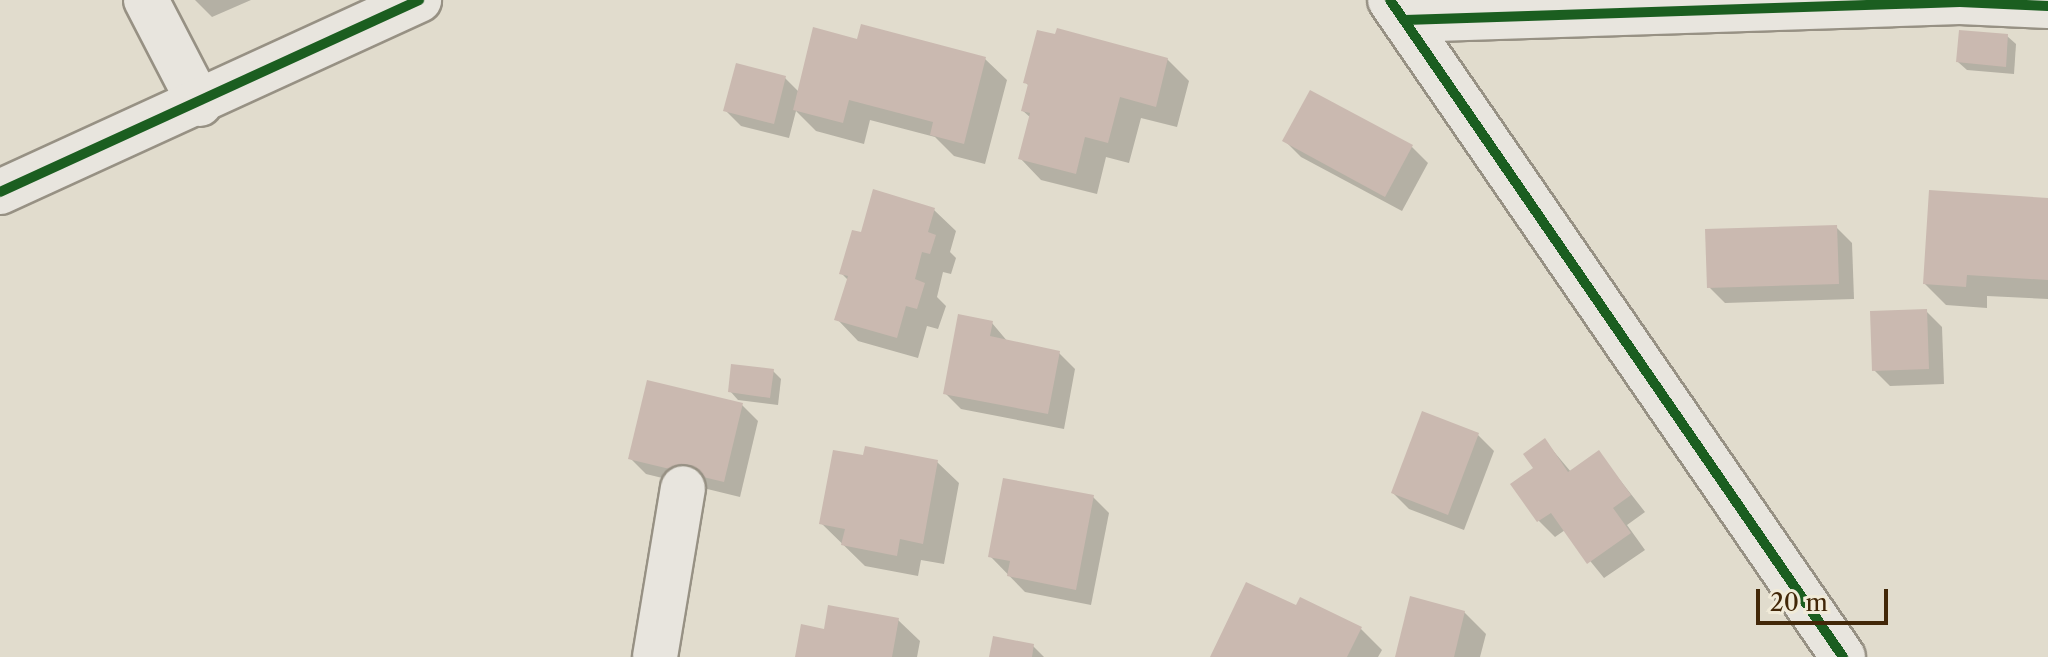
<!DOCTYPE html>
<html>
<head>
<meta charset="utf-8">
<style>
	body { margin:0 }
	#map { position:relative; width:2048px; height:657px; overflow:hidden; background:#e1dccd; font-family:"Libre Caslon Text",serif }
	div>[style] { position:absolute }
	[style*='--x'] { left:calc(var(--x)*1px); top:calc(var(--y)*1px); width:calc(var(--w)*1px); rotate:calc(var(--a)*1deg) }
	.shadow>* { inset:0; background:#0003 }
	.building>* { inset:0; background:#cab9b0 }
	.roads { filter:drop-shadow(2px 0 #979184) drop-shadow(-2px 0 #979184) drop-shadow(0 2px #979184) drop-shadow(0 -2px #979184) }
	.minor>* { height:44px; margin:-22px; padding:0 22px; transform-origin:22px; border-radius:22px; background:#e8e5de }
	.cycleway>* { height:10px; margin:-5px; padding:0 5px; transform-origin:5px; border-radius:5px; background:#1b5e20 }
	span { translate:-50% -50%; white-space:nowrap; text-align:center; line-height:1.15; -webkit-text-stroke:6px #f1ebd9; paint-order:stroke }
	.scale { position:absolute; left:1756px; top:589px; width:132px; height:36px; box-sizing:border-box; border:4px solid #422708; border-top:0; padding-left:10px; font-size:24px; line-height:28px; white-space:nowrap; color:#422708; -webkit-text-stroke:6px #f1ebd9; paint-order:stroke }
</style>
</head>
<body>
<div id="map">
	<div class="shadow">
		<i style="clip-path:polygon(195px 0,251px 0,212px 17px)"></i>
		<i style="clip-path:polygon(2007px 36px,2016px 44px,2014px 74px,1967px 70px,1958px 62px)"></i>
		<i style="clip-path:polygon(858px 41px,985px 59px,1007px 80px,985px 164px,954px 156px,935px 137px,870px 120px,864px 144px,816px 131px,796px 111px,789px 138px,741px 126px,725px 110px,785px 78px,799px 92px)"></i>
		<i style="clip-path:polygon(1167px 59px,1189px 81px,1177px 127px,1141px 118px,1129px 163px,1106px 157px,1097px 194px,1041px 180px,1020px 158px,1031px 118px,1023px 111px,1029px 86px,1025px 82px)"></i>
		<i style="clip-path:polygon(1285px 141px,1412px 147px,1428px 163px,1402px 211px,1301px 157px)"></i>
		<i style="clip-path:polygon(2048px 200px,2048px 299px,1987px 296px,1987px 308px,1946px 305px,1925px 284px)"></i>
		<i style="clip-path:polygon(934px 210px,956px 231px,950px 252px,956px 258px,951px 274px,943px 272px,937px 297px,946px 306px,938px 329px,927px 326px,918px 358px,858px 341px,837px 319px,849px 281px,841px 273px,862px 235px)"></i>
		<i style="clip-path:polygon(1836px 227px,1852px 243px,1854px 299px,1725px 303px,1709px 287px)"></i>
		<i style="clip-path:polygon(1926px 311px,1942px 327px,1944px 384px,1890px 386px,1874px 370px)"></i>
		<i style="clip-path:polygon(992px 323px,1008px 342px,1059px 353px,1075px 369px,1064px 429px,961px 409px,945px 393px)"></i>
		<i style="clip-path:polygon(773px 371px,781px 379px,778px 405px,738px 400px,730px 391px)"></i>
		<i style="clip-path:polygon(742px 405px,758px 421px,740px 497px,646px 474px,630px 458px)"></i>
		<i style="clip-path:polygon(1478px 435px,1494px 451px,1464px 530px,1409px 509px,1393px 493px)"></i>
		<i style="clip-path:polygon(1545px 441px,1571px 472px,1598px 452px,1645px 512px,1627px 525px,1645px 550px,1604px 578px,1565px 530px,1555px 537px,1539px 521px,1513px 485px,1536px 469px)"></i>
		<i style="clip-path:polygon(865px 458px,937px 462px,959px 483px,944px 564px,921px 560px,918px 576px,865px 566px,821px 523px)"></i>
		<i style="clip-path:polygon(1093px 497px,1109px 513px,1091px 605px,1025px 592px,990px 556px)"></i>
		<i style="clip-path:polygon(1297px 608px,1360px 628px,1382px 650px,1378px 657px,1213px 657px)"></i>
		<i style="clip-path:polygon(1464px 612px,1486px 634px,1480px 657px,1397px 657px)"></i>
		<i style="clip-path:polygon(898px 620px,920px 641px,917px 657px,797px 657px)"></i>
		<i style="clip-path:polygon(1033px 646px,1044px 657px,991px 657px)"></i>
	</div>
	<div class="building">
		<i style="clip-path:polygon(861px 24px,986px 57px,964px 144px,930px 135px,933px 122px,849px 100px,843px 123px,793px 110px,813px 27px,857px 39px)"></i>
		<i style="clip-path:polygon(1057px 28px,1168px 58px,1156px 107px,1120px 97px,1108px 143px,1085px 137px,1076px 174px,1018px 159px,1030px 113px,1021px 111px,1028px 84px,1023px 83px,1037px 30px,1055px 34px)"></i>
		<i style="clip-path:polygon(1959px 30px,2008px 34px,2006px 67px,1956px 62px)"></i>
		<i style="clip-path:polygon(736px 63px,786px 76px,774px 124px,723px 111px)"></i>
		<i style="clip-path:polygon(1310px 90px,1413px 145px,1385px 197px,1282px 141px)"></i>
		<i style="clip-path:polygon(873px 189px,935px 208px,928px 232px,936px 235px,930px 254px,922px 252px,915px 279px,925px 283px,917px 309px,906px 306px,897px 338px,834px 320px,848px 276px,839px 274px,852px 230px,861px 232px)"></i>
		<i style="clip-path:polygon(1929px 190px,2048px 198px,2048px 280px,1967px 275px,1966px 287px,1923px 284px)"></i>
		<i style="clip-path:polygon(1837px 225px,1839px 284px,1707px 288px,1705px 229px)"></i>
		<i style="clip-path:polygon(1927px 309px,1929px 369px,1872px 371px,1870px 311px)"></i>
		<i style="clip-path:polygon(958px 314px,993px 321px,990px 336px,1060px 351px,1048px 414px,943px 394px)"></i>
		<i style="clip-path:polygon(731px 364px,774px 369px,770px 398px,728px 392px)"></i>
		<i style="clip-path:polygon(647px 380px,743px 403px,724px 482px,628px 459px)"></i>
		<i style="clip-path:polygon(1422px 411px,1479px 433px,1448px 515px,1391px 493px)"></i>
		<i style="clip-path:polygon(1545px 438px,1568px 472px,1599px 450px,1631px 495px,1613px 508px,1631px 533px,1587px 564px,1551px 513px,1537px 522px,1510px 484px,1533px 468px,1523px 454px)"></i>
		<i style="clip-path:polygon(865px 446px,938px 460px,923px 544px,900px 539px,897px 556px,841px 545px,845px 529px,819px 524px,833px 450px,863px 455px)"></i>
		<i style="clip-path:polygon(1003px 478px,1094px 495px,1076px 590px,1007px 576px,1010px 561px,988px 557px)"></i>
		<i style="clip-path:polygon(1246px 582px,1296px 605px,1300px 597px,1362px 627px,1347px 657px,1210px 657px)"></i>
		<i style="clip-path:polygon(1410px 596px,1465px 611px,1454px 657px,1395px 657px)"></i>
		<i style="clip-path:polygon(828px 605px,899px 618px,892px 657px,795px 657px,801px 624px,824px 629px)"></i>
		<i style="clip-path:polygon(993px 636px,1034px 644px,1032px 657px,989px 657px)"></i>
	</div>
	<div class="roads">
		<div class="minor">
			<i style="--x:146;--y:0;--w:117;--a:62.6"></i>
			<i style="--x:1390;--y:0;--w:798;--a:55.41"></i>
			<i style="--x:1405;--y:20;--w:555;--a:-1.86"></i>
			<i style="--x:1960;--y:2;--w:88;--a:2.6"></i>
			<i style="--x:0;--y:192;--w:461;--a:-24.6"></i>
			<i style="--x:655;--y:657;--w:171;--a:-80.6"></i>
		</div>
	</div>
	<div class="cycleway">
		<i style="--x:1390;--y:0;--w:798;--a:55.41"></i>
		<i style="--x:1405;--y:20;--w:555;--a:-1.86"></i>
		<i style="--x:1960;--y:2;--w:88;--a:2.6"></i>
		<i style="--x:0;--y:192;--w:461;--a:-24.6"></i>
	</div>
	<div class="scale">20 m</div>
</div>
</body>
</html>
